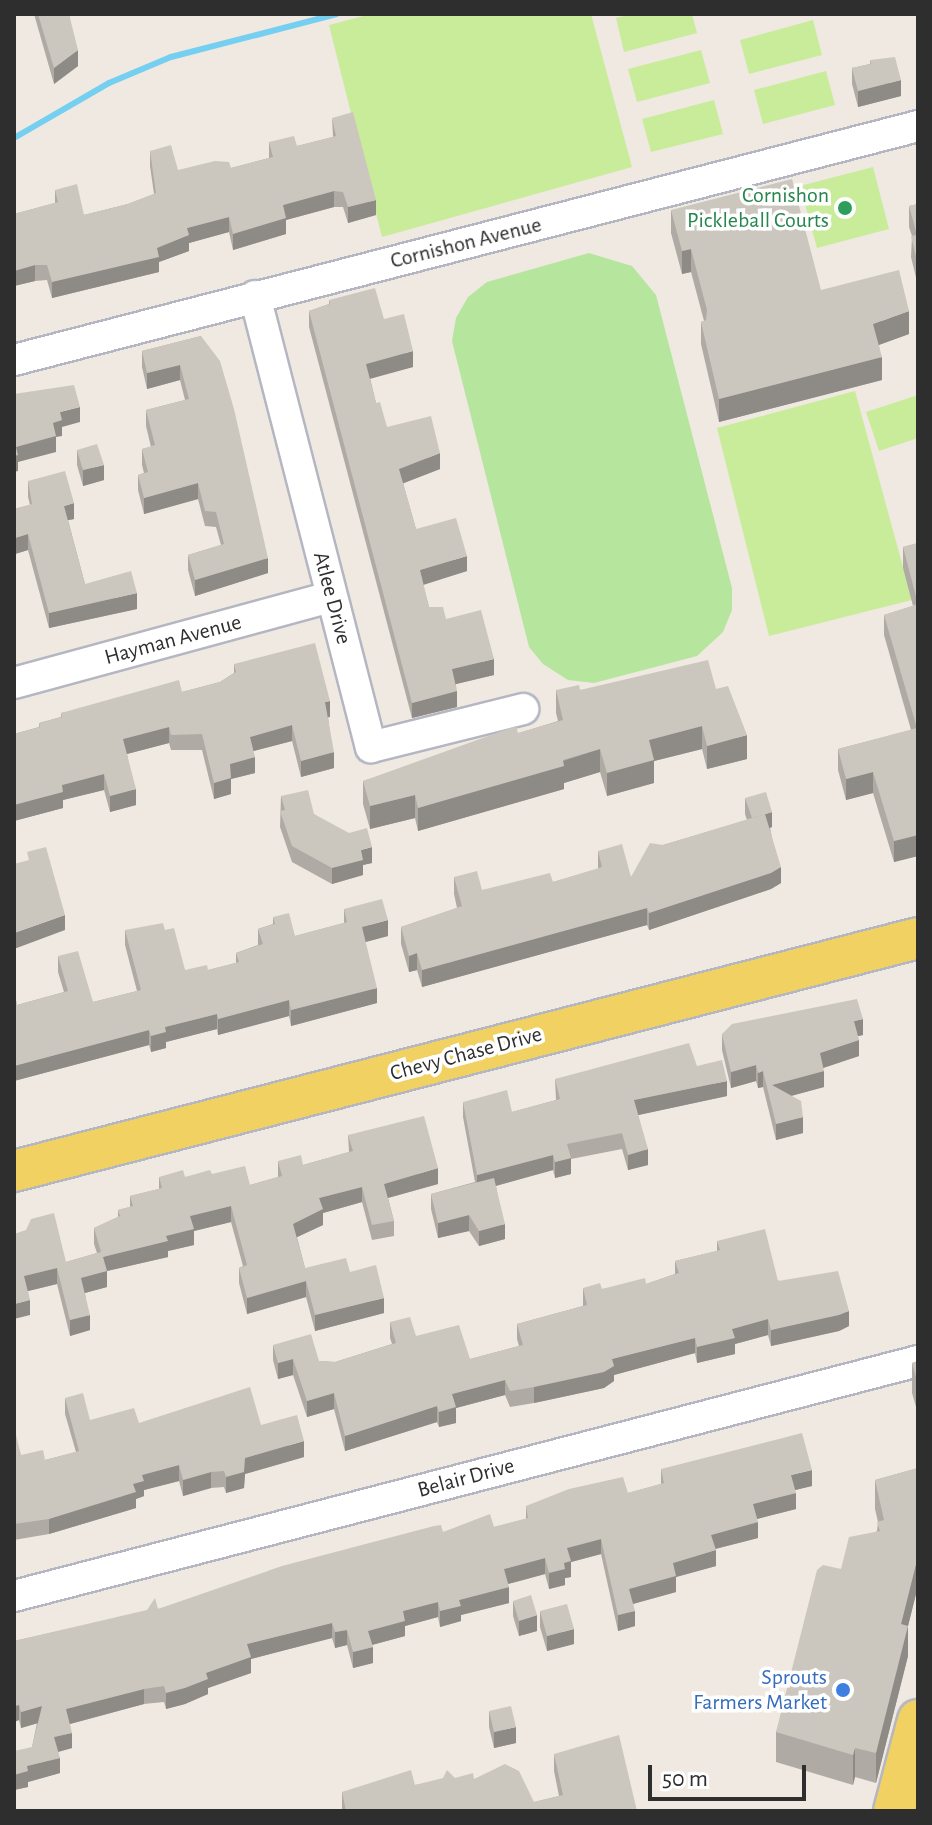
<!DOCTYPE html>
<html>
<head>
<meta charset="utf-8">
<style>
	body { margin:0 }
	#map { position:relative; width:932px; height:1825px; overflow:hidden; background:#efe9e1; font-family:"Alegreya Sans",sans-serif }
	div>[style] { position:absolute }
	[style*='--x'] { left:calc(var(--x)*1px); top:calc(var(--y)*1px); width:calc(var(--w)*1px); rotate:calc(var(--a)*1deg) }
	.green>* { inset:0; background:#b6e59e }
	.pitch>* { inset:0; background:#c9ec9a }
	.stream>* { height:6px; margin:-3px; padding:0 3px; transform-origin:3px; border-radius:3px; background:#75cff0 }
	.roads { filter:drop-shadow(2px 0 #b4b7c1) drop-shadow(-2px 0 #b4b7c1) drop-shadow(0 2px #b4b7c1) drop-shadow(0 -2px #b4b7c1) }
	.minor>* { height:30px; margin:-15px; padding:0 15px; transform-origin:15px; border-radius:15px; background:#fff }
	.major>* { height:40px; margin:-20px; padding:0 20px; transform-origin:20px; border-radius:20px; background:#f2d163 }
	.wall>* { inset:0; background:#afaba4 }
	.shaded-wall>* { inset:0; background:#8e8b86 }
	.building>* { inset:0; background:#cbc7bf }
	.dots>* { width:22px; height:22px; translate:-50% -50%; box-sizing:border-box; border:4px solid #fff; border-radius:50% }
	span { translate:-50% -50%; white-space:nowrap; text-align:center; line-height:1.15; -webkit-text-stroke:7px #fff; paint-order:stroke }
	.leisure-label { font-size:22px; color:#27864d }
	.right { translate:-100% -50%; text-align:right }
	.street-label { font-size:22px; color:#2e2e2e }
	.shop-label { font-size:22px; color:#366cbe }
	.frame { position:absolute; inset:0; border:16px solid #2e2e2e; pointer-events:none }
	.scale { position:absolute; left:648px; top:1765px; width:158px; height:36px; box-sizing:border-box; border:4px solid #2e2e2e; border-top:0; padding-left:10px; font-size:24px; line-height:28px; white-space:nowrap; color:#2e2e2e; -webkit-text-stroke:6px #fff; paint-order:stroke }
</style>
</head>
<body>
<div id="map">
	<div class="green">
		<i style="clip-path:polygon(589px 253px,632px 266px,656px 295px,732px 588px,732px 610px,723px 632px,697px 656px,594px 683px,568px 680px,543px 664px,529px 647px,452px 341px,456px 318px,468px 297px,487px 282px)"></i>
	</div>
	<div class="pitch">
		<i style="clip-path:polygon(371px 14px,591px 14px,632px 167px,382px 237px,329px 25px)"></i>
		<i style="clip-path:polygon(632px 14px,692px 14px,697px 33px,624px 52px,616px 18px)"></i>
		<i style="clip-path:polygon(813px 20px,822px 55px,749px 74px,740px 40px)"></i>
		<i style="clip-path:polygon(701px 50px,710px 83px,637px 102px,628px 69px)"></i>
		<i style="clip-path:polygon(826px 71px,835px 105px,763px 124px,754px 90px)"></i>
		<i style="clip-path:polygon(714px 100px,723px 134px,651px 152px,642px 119px)"></i>
		<i style="clip-path:polygon(873px 167px,889px 229px,817px 248px,800px 186px)"></i>
		<i style="clip-path:polygon(855px 391px,912px 600px,769px 636px,717px 428px)"></i>
		<i style="clip-path:polygon(918px 395px,918px 438px,879px 451px,866px 412px)"></i>
	</div>
	<div class="stream">
		<i style="--x:14;--y:138;--w:110;--a:-30.1"></i>
		<i style="--x:109;--y:83;--w:67;--a:-22.8"></i>
		<i style="--x:171;--y:57;--w:171;--a:-14.5"></i>
	</div>
	<div class="roads">
		<div class="minor">
			<i style="--x:255;--y:296;--w:466;--a:75.6"></i>
			<i style="--x:371;--y:747;--w:157;--a:-14"></i>
			<i style="--x:14;--y:360;--w:934;--a:-14.51"></i>
			<i style="--x:14;--y:683;--w:328;--a:-15.2"></i>
			<i style="--x:14;--y:1596;--w:934;--a:-14.57"></i>
		</div>
		<div class="major">
			<i style="--x:14;--y:1171;--w:934;--a:-14.45"></i>
			<i style="--x:894;--y:1811;--w:94;--a:-75.2"></i>
		</div>
	</div>
	<div class="wall">
		<i style="clip-path:polygon(34px 14px,69px 14px,78px 66px,54px 84px)"></i>
		<i style="clip-path:polygon(870px 60px,901px 96px,858px 107px,852px 84px,852px 68px,870px 64px)"></i>
		<i style="clip-path:polygon(332px 118px,376px 215px,348px 223px,343px 207px,334px 207px,286px 220px,286px 234px,233px 250px,229px 232px,189px 243px,189px 251px,159px 262px,159px 272px,52px 298px,47px 280px,35px 281px,14px 286px,14px 214px,55px 203px,55px 190px,84px 215px,128px 204px,154px 194px,150px 166px,150px 151px,178px 170px,231px 168px,269px 158px,269px 142px,297px 146px,333px 137px)"></i>
		<i style="clip-path:polygon(918px 204px,918px 286px,911px 257px,912px 236px,909px 227px,909px 206px)"></i>
		<i style="clip-path:polygon(671px 210px,821px 290px,909px 334px,879px 345px,882px 380px,719px 422px,701px 344px,701px 322px,704px 321px,691px 272px,682px 274px,671px 233px)"></i>
		<i style="clip-path:polygon(329px 300px,384px 319px,413px 367px,370px 378px,376px 403px,387px 427px,440px 469px,403px 483px,416px 529px,467px 571px,423px 584px,429px 607px,446px 619px,494px 675px,456px 684px,457px 707px,412px 718px,309px 327px,309px 311px,329px 304px)"></i>
		<i style="clip-path:polygon(201px 336px,268px 573px,195px 596px,188px 570px,188px 555px,221px 545px,216px 527px,205px 526px,198px 499px,144px 514px,138px 490px,138px 475px,144px 473px,142px 465px,142px 449px,151px 447px,146px 426px,146px 410px,185px 400px,180px 380px,147px 389px,142px 367px,142px 351px)"></i>
		<i style="clip-path:polygon(77px 450px,104px 480px,83px 486px,77px 465px)"></i>
		<i style="clip-path:polygon(28px 481px,74px 519px,68px 520px,85px 584px,137px 609px,49px 628px,28px 550px,15px 554px,14px 552px,14px 509px,30px 505px,28px 497px)"></i>
		<i style="clip-path:polygon(918px 543px,918px 856px,894px 862px,873px 793px,846px 800px,838px 770px,838px 749px,911px 730px,884px 635px,884px 615px,913px 606px,903px 568px,903px 547px)"></i>
		<i style="clip-path:polygon(234px 664px,330px 717px,328px 717px,334px 768px,301px 777px,292px 741px,253px 751px,255px 773px,231px 779px,231px 794px,214px 799px,202px 750px,171px 750px,169px 743px,127px 754px,136px 805px,110px 812px,104px 790px,63px 800px,63px 808px,14px 821px,14px 734px,39px 727px,39px 723px,61px 717px,61px 713px,182px 692px,220px 682px,234px 673px)"></i>
		<i style="clip-path:polygon(716px 689px,747px 759px,707px 769px,702px 749px,654px 761px,654px 783px,607px 796px,600px 772px,564px 783px,564px 789px,418px 831px,415px 818px,370px 829px,363px 804px,363px 781px,558px 721px,556px 713px,556px 690px)"></i>
		<i style="clip-path:polygon(281px 796px,314px 814px,372px 863px,363px 865px,363px 875px,332px 884px,292px 862px,280px 827px)"></i>
		<i style="clip-path:polygon(745px 798px,772px 827px,770px 828px,781px 883px,771px 889px,649px 930px,647px 925px,422px 987px,417px 970px,409px 972px,401px 944px,401px 927px,457px 908px,454px 894px,454px 877px,482px 890px,553px 882px,598px 869px,598px 851px,631px 877px,663px 845px,747px 820px,745px 814px)"></i>
		<i style="clip-path:polygon(344px 909px,388px 936px,365px 942px,377px 1003px,291px 1026px,289px 1016px,218px 1035px,217px 1029px,166px 1042px,166px 1048px,151px 1052px,149px 1045px,14px 1081px,14px 991px,17px 1005px,64px 992px,58px 972px,58px 956px,93px 1002px,137px 991px,125px 945px,125px 930px,165px 930px,185px 970px,208px 970px,236px 963px,236px 953px,258px 945px,258px 929px,273px 924px,273px 917px,295px 936px,344px 923px)"></i>
		<i style="clip-path:polygon(722px 1034px,863px 1035px,858px 1036px,859px 1056px,823px 1068px,824px 1087px,791px 1096px,803px 1133px,776px 1140px,763px 1087px,758px 1088px,756px 1081px,731px 1088px,722px 1050px)"></i>
		<i style="clip-path:polygon(697px 1066px,727px 1096px,638px 1115px,648px 1165px,628px 1170px,622px 1149px,571px 1159px,571px 1174px,555px 1178px,553px 1170px,496px 1186px,505px 1239px,479px 1246px,469px 1231px,438px 1238px,431px 1209px,431px 1194px,475px 1182px,463px 1117px,463px 1102px,512px 1112px,556px 1100px,555px 1079px)"></i>
		<i style="clip-path:polygon(348px 1135px,438px 1184px,388px 1198px,394px 1221px,394px 1236px,372px 1240px,362px 1202px,323px 1213px,323px 1225px,297px 1237px,305px 1268px,350px 1272px,384px 1313px,315px 1331px,306px 1297px,247px 1314px,239px 1283px,239px 1268px,243px 1266px,231px 1222px,194px 1231px,194px 1245px,168px 1251px,168px 1257px,107px 1271px,107px 1287px,85px 1293px,90px 1330px,70px 1336px,57px 1284px,28px 1291px,30px 1315px,14px 1234px,66px 1262px,97px 1253px,94px 1244px,94px 1228px,118px 1217px,118px 1210px,130px 1207px,130px 1196px,159px 1189px,159px 1177px,185px 1177px,212px 1174px,250px 1185px,278px 1177px,278px 1161px,303px 1165px,349px 1152px)"></i>
		<i style="clip-path:polygon(717px 1241px,849px 1326px,839px 1331px,771px 1346px,768px 1335px,735px 1344px,735px 1354px,697px 1363px,695px 1353px,614px 1375px,614px 1381px,604px 1388px,534px 1403px,510px 1407px,505px 1395px,456px 1408px,456px 1423px,439px 1427px,437px 1422px,345px 1451px,334px 1409px,307px 1417px,293px 1375px,278px 1379px,273px 1360px,273px 1345px,319px 1361px,335px 1362px,392px 1344px,390px 1338px,390px 1322px,416px 1336px,470px 1359px,519px 1346px,517px 1339px,517px 1324px,583px 1306px,583px 1288px,602px 1289px,646px 1284px,675px 1274px,675px 1261px,717px 1251px)"></i>
		<i style="clip-path:polygon(918px 1361px,918px 1414px,912px 1393px,912px 1363px)"></i>
		<i style="clip-path:polygon(65px 1398px,90px 1420px,139px 1423px,261px 1425px,304px 1457px,245px 1474px,244px 1488px,226px 1493px,224px 1487px,211px 1488px,183px 1496px,179px 1481px,144px 1490px,144px 1496px,136px 1499px,136px 1508px,49px 1534px,14px 1540px,14px 1435px,21px 1455px,45px 1460px,76px 1452px,65px 1414px)"></i>
		<i style="clip-path:polygon(918px 1468px,918px 1586px,908px 1626px,908px 1656px,876px 1783px,855px 1777px,853px 1785px,776px 1762px,776px 1732px,841px 1569px,877px 1531px,878px 1522px,875px 1509px,875px 1480px)"></i>
		<i style="clip-path:polygon(661px 1469px,812px 1486px,795px 1490px,796px 1509px,757px 1519px,758px 1538px,715px 1549px,716px 1566px,676px 1577px,676px 1592px,633px 1604px,635px 1626px,618px 1631px,601px 1554px,571px 1562px,571px 1577px,565px 1578px,565px 1585px,549px 1589px,545px 1574px,508px 1584px,509px 1603px,461px 1615px,461px 1621px,440px 1627px,438px 1617px,405px 1626px,405px 1636px,372px 1645px,373px 1663px,353px 1668px,347px 1645px,335px 1648px,332px 1638px,251px 1659px,251px 1673px,208px 1688px,208px 1694px,185px 1704px,166px 1709px,164px 1702px,144px 1704px,70px 1724px,72px 1748px,58px 1752px,60px 1773px,28px 1782px,28px 1787px,14px 1790px,32px 1747px,37px 1723px,21px 1728px,19px 1720px,14px 1722px,14px 1641px,158px 1609px,443px 1532px,494px 1527px,526px 1519px,526px 1506px,628px 1493px,661px 1484px)"></i>
		<i style="clip-path:polygon(513px 1601px,537px 1631px,519px 1636px,513px 1616px)"></i>
		<i style="clip-path:polygon(540px 1611px,574px 1644px,547px 1651px,540px 1627px)"></i>
		<i style="clip-path:polygon(489px 1711px,516px 1743px,494px 1748px,489px 1727px)"></i>
		<i style="clip-path:polygon(554px 1754px,637px 1811px,342px 1811px,342px 1792px,415px 1785px,455px 1778px,474px 1779px,534px 1802px,559px 1796px,554px 1771px)"></i>
	</div>
	<div class="shaded-wall">
		<i style="clip-path:polygon(78px 50px,78px 66px,54px 84px,54px 68px)"></i>
		<i style="clip-path:polygon(901px 80px,901px 96px,858px 107px,858px 91px)"></i>
		<i style="clip-path:polygon(334px 191px,334px 207px,286px 220px,286px 234px,233px 250px,233px 234px,283px 205px)"></i>
		<i style="clip-path:polygon(376px 200px,376px 215px,348px 223px,348px 207px)"></i>
		<i style="clip-path:polygon(229px 217px,229px 232px,189px 243px,189px 251px,159px 262px,159px 272px,52px 298px,52px 282px,157px 248px,187px 228px)"></i>
		<i style="clip-path:polygon(691px 249px,691px 272px,682px 274px,682px 251px)"></i>
		<i style="clip-path:polygon(35px 265px,35px 281px,14px 286px,14px 271px)"></i>
		<i style="clip-path:polygon(909px 311px,909px 334px,873px 347px,873px 324px)"></i>
		<i style="clip-path:polygon(413px 351px,413px 367px,366px 380px,366px 364px)"></i>
		<i style="clip-path:polygon(882px 357px,882px 380px,719px 422px,719px 399px)"></i>
		<i style="clip-path:polygon(180px 365px,180px 380px,147px 389px,147px 373px)"></i>
		<i style="clip-path:polygon(80px 407px,80px 422px,62px 427px,62px 436px,56px 437px,56px 452px,18px 462px,18px 471px,14px 472px,16px 447px,53px 423px,60px 412px)"></i>
		<i style="clip-path:polygon(440px 453px,440px 469px,399px 485px,399px 469px)"></i>
		<i style="clip-path:polygon(104px 465px,104px 480px,83px 486px,83px 470px)"></i>
		<i style="clip-path:polygon(198px 483px,198px 499px,144px 514px,144px 498px)"></i>
		<i style="clip-path:polygon(74px 503px,74px 519px,64px 521px,64px 506px)"></i>
		<i style="clip-path:polygon(28px 534px,28px 550px,15px 554px,15px 538px)"></i>
		<i style="clip-path:polygon(467px 556px,467px 571px,420px 586px,420px 570px)"></i>
		<i style="clip-path:polygon(268px 558px,268px 573px,195px 596px,195px 580px)"></i>
		<i style="clip-path:polygon(137px 593px,137px 609px,49px 628px,49px 613px)"></i>
		<i style="clip-path:polygon(494px 659px,494px 675px,452px 685px,452px 669px)"></i>
		<i style="clip-path:polygon(457px 691px,457px 707px,412px 718px,412px 703px)"></i>
		<i style="clip-path:polygon(330px 701px,330px 717px,325px 718px,325px 702px)"></i>
		<i style="clip-path:polygon(292px 725px,292px 741px,250px 752px,250px 737px)"></i>
		<i style="clip-path:polygon(702px 726px,702px 749px,654px 761px,654px 783px,607px 796px,607px 773px,649px 740px)"></i>
		<i style="clip-path:polygon(169px 727px,169px 743px,123px 755px,123px 739px)"></i>
		<i style="clip-path:polygon(747px 735px,747px 759px,707px 769px,707px 746px)"></i>
		<i style="clip-path:polygon(600px 749px,600px 772px,564px 783px,564px 789px,418px 831px,418px 808px)"></i>
		<i style="clip-path:polygon(334px 752px,334px 768px,301px 777px,301px 761px)"></i>
		<i style="clip-path:polygon(255px 757px,255px 773px,231px 779px,231px 794px,214px 799px,214px 783px,230px 764px)"></i>
		<i style="clip-path:polygon(873px 772px,873px 793px,846px 800px,846px 779px)"></i>
		<i style="clip-path:polygon(104px 774px,104px 790px,63px 800px,63px 808px,14px 821px,14px 805px,62px 785px)"></i>
		<i style="clip-path:polygon(136px 789px,136px 805px,110px 812px,110px 796px)"></i>
		<i style="clip-path:polygon(415px 795px,415px 818px,370px 829px,370px 806px)"></i>
		<i style="clip-path:polygon(772px 812px,772px 827px,752px 834px,752px 818px)"></i>
		<i style="clip-path:polygon(918px 835px,918px 856px,894px 862px,894px 841px)"></i>
		<i style="clip-path:polygon(372px 847px,372px 863px,363px 865px,363px 875px,332px 884px,332px 868px,361px 850px)"></i>
		<i style="clip-path:polygon(781px 867px,781px 883px,771px 889px,649px 930px,649px 913px)"></i>
		<i style="clip-path:polygon(647px 908px,647px 925px,422px 987px,422px 970px)"></i>
		<i style="clip-path:polygon(65px 915px,65px 930px,14px 949px,14px 933px)"></i>
		<i style="clip-path:polygon(388px 920px,388px 936px,362px 943px,362px 927px)"></i>
		<i style="clip-path:polygon(417px 953px,417px 970px,409px 972px,409px 956px)"></i>
		<i style="clip-path:polygon(377px 988px,377px 1003px,291px 1026px,291px 1010px)"></i>
		<i style="clip-path:polygon(289px 1000px,289px 1016px,218px 1035px,218px 1019px)"></i>
		<i style="clip-path:polygon(217px 1014px,217px 1029px,166px 1042px,166px 1048px,151px 1052px,151px 1036px,165px 1027px)"></i>
		<i style="clip-path:polygon(863px 1019px,863px 1035px,854px 1037px,854px 1021px)"></i>
		<i style="clip-path:polygon(149px 1030px,149px 1045px,14px 1081px,14px 1066px)"></i>
		<i style="clip-path:polygon(859px 1040px,859px 1056px,820px 1069px,820px 1053px)"></i>
		<i style="clip-path:polygon(756px 1065px,756px 1081px,731px 1088px,731px 1072px)"></i>
		<i style="clip-path:polygon(763px 1071px,763px 1087px,758px 1088px,758px 1073px)"></i>
		<i style="clip-path:polygon(824px 1071px,824px 1087px,772px 1101px,772px 1085px)"></i>
		<i style="clip-path:polygon(727px 1081px,727px 1096px,634px 1116px,634px 1100px)"></i>
		<i style="clip-path:polygon(803px 1117px,803px 1133px,776px 1140px,776px 1124px)"></i>
		<i style="clip-path:polygon(648px 1149px,648px 1165px,628px 1170px,628px 1155px)"></i>
		<i style="clip-path:polygon(553px 1155px,553px 1170px,477px 1191px,477px 1175px)"></i>
		<i style="clip-path:polygon(571px 1158px,571px 1174px,555px 1178px,555px 1162px)"></i>
		<i style="clip-path:polygon(438px 1168px,438px 1184px,384px 1199px,384px 1184px)"></i>
		<i style="clip-path:polygon(362px 1187px,362px 1202px,323px 1213px,323px 1225px,293px 1239px,293px 1224px,319px 1198px)"></i>
		<i style="clip-path:polygon(231px 1206px,231px 1222px,194px 1231px,194px 1245px,168px 1251px,168px 1257px,107px 1271px,107px 1287px,81px 1294px,81px 1278px,103px 1257px,166px 1236px,190px 1216px)"></i>
		<i style="clip-path:polygon(469px 1215px,469px 1231px,438px 1238px,438px 1223px)"></i>
		<i style="clip-path:polygon(505px 1224px,505px 1239px,479px 1246px,479px 1231px)"></i>
		<i style="clip-path:polygon(57px 1268px,57px 1284px,24px 1292px,24px 1276px)"></i>
		<i style="clip-path:polygon(306px 1281px,306px 1297px,247px 1314px,247px 1298px)"></i>
		<i style="clip-path:polygon(384px 1298px,384px 1313px,315px 1331px,315px 1315px)"></i>
		<i style="clip-path:polygon(30px 1300px,30px 1315px,14px 1319px,14px 1304px)"></i>
		<i style="clip-path:polygon(849px 1311px,849px 1326px,839px 1331px,771px 1346px,771px 1330px)"></i>
		<i style="clip-path:polygon(90px 1315px,90px 1330px,70px 1336px,70px 1320px)"></i>
		<i style="clip-path:polygon(768px 1319px,768px 1335px,735px 1344px,735px 1354px,697px 1363px,697px 1347px,732px 1329px)"></i>
		<i style="clip-path:polygon(695px 1338px,695px 1353px,614px 1375px,614px 1381px,604px 1388px,534px 1403px,534px 1387px,612px 1359px)"></i>
		<i style="clip-path:polygon(293px 1359px,293px 1375px,278px 1379px,278px 1363px)"></i>
		<i style="clip-path:polygon(505px 1380px,505px 1395px,456px 1408px,456px 1423px,439px 1427px,439px 1412px,452px 1394px)"></i>
		<i style="clip-path:polygon(334px 1393px,334px 1409px,307px 1417px,307px 1401px)"></i>
		<i style="clip-path:polygon(437px 1406px,437px 1422px,345px 1451px,345px 1436px)"></i>
		<i style="clip-path:polygon(304px 1441px,304px 1457px,245px 1474px,244px 1488px,226px 1493px,226px 1477px,245px 1458px)"></i>
		<i style="clip-path:polygon(179px 1465px,179px 1481px,144px 1490px,144px 1496px,136px 1499px,136px 1508px,49px 1534px,49px 1519px,133px 1484px,142px 1475px)"></i>
		<i style="clip-path:polygon(812px 1470px,812px 1486px,791px 1491px,791px 1475px)"></i>
		<i style="clip-path:polygon(211px 1472px,211px 1488px,183px 1496px,183px 1480px)"></i>
		<i style="clip-path:polygon(796px 1493px,796px 1509px,753px 1520px,753px 1504px)"></i>
		<i style="clip-path:polygon(758px 1522px,758px 1538px,711px 1550px,711px 1535px)"></i>
		<i style="clip-path:polygon(601px 1539px,601px 1554px,571px 1562px,571px 1577px,565px 1578px,565px 1585px,549px 1589px,549px 1573px,564px 1563px,567px 1548px)"></i>
		<i style="clip-path:polygon(716px 1550px,716px 1566px,676px 1577px,676px 1592px,629px 1605px,629px 1589px,673px 1563px)"></i>
		<i style="clip-path:polygon(918px 1556px,918px 1586px,908px 1626px,908px 1656px,876px 1783px,876px 1753px,901px 1624px)"></i>
		<i style="clip-path:polygon(545px 1558px,545px 1574px,504px 1585px,504px 1569px)"></i>
		<i style="clip-path:polygon(509px 1587px,509px 1603px,461px 1615px,461px 1621px,440px 1627px,440px 1611px,459px 1600px)"></i>
		<i style="clip-path:polygon(438px 1602px,438px 1617px,405px 1626px,405px 1636px,368px 1646px,368px 1631px,403px 1611px)"></i>
		<i style="clip-path:polygon(635px 1611px,635px 1626px,618px 1631px,618px 1615px)"></i>
		<i style="clip-path:polygon(537px 1615px,537px 1631px,519px 1636px,519px 1621px)"></i>
		<i style="clip-path:polygon(332px 1623px,332px 1638px,251px 1659px,251px 1673px,208px 1688px,208px 1694px,185px 1704px,166px 1709px,166px 1693px,206px 1673px,247px 1644px)"></i>
		<i style="clip-path:polygon(574px 1629px,574px 1644px,547px 1651px,547px 1636px)"></i>
		<i style="clip-path:polygon(347px 1630px,347px 1645px,335px 1648px,335px 1632px)"></i>
		<i style="clip-path:polygon(373px 1647px,373px 1663px,353px 1668px,353px 1652px)"></i>
		<i style="clip-path:polygon(144px 1689px,144px 1704px,66px 1725px,66px 1709px)"></i>
		<i style="clip-path:polygon(19px 1705px,19px 1720px,14px 1722px,14px 1706px)"></i>
		<i style="clip-path:polygon(42px 1706px,42px 1722px,21px 1728px,21px 1712px)"></i>
		<i style="clip-path:polygon(516px 1727px,516px 1743px,494px 1748px,494px 1732px)"></i>
		<i style="clip-path:polygon(72px 1733px,72px 1748px,54px 1753px,54px 1737px)"></i>
		<i style="clip-path:polygon(855px 1748px,855px 1777px,853px 1785px,853px 1755px)"></i>
		<i style="clip-path:polygon(60px 1758px,60px 1773px,28px 1782px,28px 1787px,14px 1790px,14px 1775px,27px 1766px)"></i>
	</div>
	<div class="building">
		<i style="clip-path:polygon(38px 14px,69px 14px,78px 50px,54px 68px)"></i>
		<i style="clip-path:polygon(895px 57px,901px 80px,858px 91px,852px 68px,871px 64px,870px 60px)"></i>
		<i style="clip-path:polygon(353px 112px,376px 200px,348px 207px,343px 192px,334px 191px,283px 205px,286px 218px,233px 234px,229px 217px,187px 228px,189px 235px,157px 248px,159px 257px,52px 282px,47px 265px,35px 265px,14px 271px,14px 214px,58px 202px,55px 190px,77px 184px,84px 215px,128px 204px,156px 193px,150px 151px,171px 145px,178px 170px,215px 161px,229px 162px,231px 168px,273px 157px,269px 142px,294px 136px,297px 146px,336px 136px,332px 118px)"></i>
		<i style="clip-path:polygon(792px 179px,821px 290px,899px 270px,909px 311px,873px 324px,882px 357px,719px 399px,701px 322px,706px 320px,707px 310px,691px 249px,682px 251px,671px 210px)"></i>
		<i style="clip-path:polygon(918px 204px,918px 265px,911px 236px,917px 235px,909px 206px)"></i>
		<i style="clip-path:polygon(375px 288px,384px 319px,404px 314px,413px 351px,366px 364px,376px 403px,380px 402px,387px 427px,431px 416px,440px 453px,399px 469px,416px 529px,456px 518px,467px 556px,420px 570px,429px 607px,443px 607px,446px 619px,481px 610px,494px 659px,452px 669px,457px 691px,412px 703px,309px 311px,330px 304px,329px 300px)"></i>
		<i style="clip-path:polygon(201px 336px,220px 361px,234px 409px,268px 558px,195px 580px,188px 555px,224px 544px,216px 512px,205px 511px,198px 483px,144px 498px,138px 475px,148px 472px,142px 449px,155px 445px,146px 410px,189px 399px,180px 365px,147px 373px,142px 351px)"></i>
		<i style="clip-path:polygon(74px 385px,80px 407px,60px 412px,62px 420px,53px 423px,56px 436px,16px 447px,18px 455px,14px 456px,14px 394px)"></i>
		<i style="clip-path:polygon(97px 444px,104px 465px,83px 470px,77px 450px)"></i>
		<i style="clip-path:polygon(65px 471px,74px 503px,64px 506px,85px 584px,131px 571px,137px 593px,49px 613px,28px 534px,15px 538px,14px 509px,32px 504px,28px 481px)"></i>
		<i style="clip-path:polygon(918px 543px,918px 835px,894px 841px,873px 772px,846px 779px,838px 749px,917px 728px,884px 615px,918px 604px,903px 547px)"></i>
		<i style="clip-path:polygon(315px 643px,330px 701px,325px 702px,334px 752px,301px 761px,292px 725px,250px 737px,255px 757px,230px 764px,231px 778px,214px 783px,202px 734px,171px 735px,169px 727px,123px 739px,136px 789px,110px 796px,104px 774px,62px 785px,63px 792px,14px 805px,14px 734px,40px 727px,39px 723px,62px 717px,61px 713px,179px 680px,182px 692px,220px 682px,236px 672px,234px 664px)"></i>
		<i style="clip-path:polygon(708px 660px,716px 689px,728px 686px,747px 735px,707px 746px,702px 726px,649px 740px,654px 760px,607px 773px,600px 749px,563px 760px,564px 766px,418px 808px,415px 795px,370px 806px,363px 781px,516px 726px,518px 733px,563px 720px,556px 690px,579px 685px,580px 690px)"></i>
		<i style="clip-path:polygon(308px 790px,314px 814px,349px 833px,367px 828px,372px 847px,361px 850px,363px 860px,332px 868px,292px 846px,280px 811px,285px 810px,281px 796px)"></i>
		<i style="clip-path:polygon(766px 792px,772px 812px,752px 818px,745px 798px)"></i>
		<i style="clip-path:polygon(765px 814px,781px 867px,771px 873px,649px 913px,647px 908px,422px 970px,417px 953px,409px 956px,401px 927px,462px 906px,454px 877px,477px 871px,482px 890px,550px 873px,553px 882px,602px 867px,598px 851px,622px 844px,631px 877px,650px 843px,663px 845px)"></i>
		<i style="clip-path:polygon(46px 847px,65px 915px,14px 933px,14px 864px,29px 860px,27px 852px)"></i>
		<i style="clip-path:polygon(382px 899px,388px 920px,362px 927px,377px 988px,291px 1010px,289px 1000px,218px 1019px,217px 1014px,165px 1027px,166px 1032px,151px 1036px,149px 1030px,14px 1066px,14px 991px,17px 1005px,68px 991px,58px 956px,78px 951px,93px 1002px,141px 990px,125px 930px,163px 923px,165px 930px,174px 928px,185px 970px,207px 965px,208px 970px,239px 962px,236px 953px,263px 944px,258px 929px,275px 924px,273px 917px,289px 913px,295px 936px,347px 922px,344px 909px)"></i>
		<i style="clip-path:polygon(857px 999px,863px 1019px,854px 1021px,859px 1040px,820px 1053px,824px 1071px,772px 1085px,801px 1101px,803px 1117px,776px 1124px,763px 1071px,758px 1073px,756px 1065px,731px 1072px,722px 1034px,732px 1024px)"></i>
		<i style="clip-path:polygon(689px 1043px,697px 1066px,722px 1060px,727px 1081px,634px 1100px,648px 1149px,628px 1155px,622px 1133px,567px 1144px,571px 1158px,555px 1162px,553px 1155px,477px 1175px,463px 1102px,507px 1090px,512px 1112px,560px 1099px,555px 1079px)"></i>
		<i style="clip-path:polygon(424px 1116px,438px 1168px,384px 1184px,394px 1221px,372px 1225px,362px 1187px,319px 1198px,323px 1209px,293px 1224px,305px 1268px,346px 1258px,350px 1272px,376px 1265px,384px 1298px,315px 1315px,306px 1281px,247px 1298px,239px 1268px,247px 1265px,231px 1206px,190px 1216px,194px 1229px,166px 1236px,168px 1241px,103px 1257px,107px 1271px,81px 1278px,90px 1315px,70px 1320px,57px 1268px,24px 1276px,30px 1300px,14px 1304px,14px 1234px,26px 1230px,31px 1219px,54px 1213px,66px 1262px,101px 1252px,94px 1228px,120px 1216px,118px 1210px,133px 1206px,130px 1196px,162px 1188px,159px 1177px,183px 1170px,185px 1177px,210px 1170px,212px 1174px,245px 1166px,250px 1185px,282px 1176px,278px 1161px,301px 1155px,303px 1165px,353px 1151px,348px 1135px)"></i>
		<i style="clip-path:polygon(494px 1178px,505px 1224px,479px 1231px,469px 1215px,438px 1223px,431px 1194px)"></i>
		<i style="clip-path:polygon(765px 1229px,778px 1281px,838px 1271px,849px 1311px,839px 1315px,771px 1330px,768px 1319px,732px 1329px,735px 1338px,697px 1347px,695px 1338px,612px 1359px,614px 1366px,604px 1372px,534px 1387px,510px 1391px,505px 1380px,452px 1394px,456px 1407px,439px 1412px,437px 1406px,345px 1436px,334px 1393px,307px 1401px,293px 1359px,278px 1363px,273px 1345px,311px 1334px,319px 1361px,335px 1362px,396px 1343px,390px 1322px,410px 1317px,416px 1336px,459px 1325px,470px 1359px,523px 1345px,517px 1324px,587px 1305px,583px 1288px,600px 1283px,602px 1289px,645px 1278px,646px 1284px,679px 1273px,675px 1261px,720px 1250px,717px 1241px)"></i>
		<i style="clip-path:polygon(918px 1361px,918px 1384px,912px 1363px)"></i>
		<i style="clip-path:polygon(250px 1387px,261px 1425px,297px 1415px,304px 1441px,245px 1458px,244px 1472px,226px 1477px,224px 1471px,211px 1472px,183px 1480px,179px 1465px,142px 1475px,144px 1481px,133px 1484px,136px 1492px,49px 1519px,14px 1524px,14px 1435px,16px 1435px,21px 1455px,43px 1450px,45px 1460px,79px 1451px,65px 1398px,83px 1393px,90px 1420px,134px 1408px,139px 1423px)"></i>
		<i style="clip-path:polygon(802px 1433px,812px 1470px,791px 1475px,796px 1493px,753px 1504px,758px 1522px,711px 1535px,716px 1550px,673px 1563px,676px 1576px,629px 1589px,635px 1611px,618px 1615px,601px 1539px,567px 1548px,571px 1561px,564px 1563px,565px 1569px,549px 1573px,545px 1558px,504px 1569px,509px 1587px,459px 1600px,461px 1606px,440px 1611px,438px 1602px,403px 1611px,405px 1621px,368px 1631px,373px 1647px,353px 1652px,347px 1630px,335px 1632px,332px 1623px,247px 1644px,251px 1657px,206px 1673px,208px 1679px,185px 1688px,166px 1693px,164px 1686px,144px 1689px,66px 1709px,72px 1733px,54px 1737px,60px 1758px,27px 1766px,28px 1771px,14px 1775px,14px 1751px,32px 1747px,42px 1706px,21px 1712px,19px 1705px,14px 1706px,14px 1641px,147px 1610px,155px 1598px,158px 1609px,282px 1566px,434px 1526px,441px 1525px,443px 1532px,490px 1514px,494px 1527px,528px 1518px,526px 1506px,569px 1489px,623px 1477px,628px 1493px,664px 1483px,661px 1469px)"></i>
		<i style="clip-path:polygon(918px 1468px,918px 1556px,901px 1624px,908px 1626px,876px 1753px,855px 1748px,853px 1755px,776px 1732px,817px 1570px,823px 1565px,841px 1569px,849px 1537px,880px 1531px,877px 1522px,884px 1520px,875px 1480px)"></i>
		<i style="clip-path:polygon(531px 1595px,537px 1615px,519px 1621px,513px 1601px)"></i>
		<i style="clip-path:polygon(567px 1604px,574px 1629px,547px 1636px,540px 1611px)"></i>
		<i style="clip-path:polygon(511px 1706px,516px 1727px,494px 1732px,489px 1711px)"></i>
		<i style="clip-path:polygon(619px 1735px,637px 1811px,346px 1811px,342px 1792px,411px 1770px,415px 1785px,443px 1778px,447px 1770px,455px 1778px,473px 1773px,474px 1779px,505px 1764px,519px 1771px,534px 1802px,563px 1795px,554px 1754px)"></i>
	</div>
	<div class="dots">
		<i style="left:845px;top:208px;background:#2e9e5b"></i>
		<i style="left:843px;top:1690px;background:#3f7fe0"></i>
	</div>
	<div class="leisure-label">
		<span class="right" style="left:829px;top:208px">Cornishon<br>Pickleball Courts</span>
	</div>
	<div class="street-label">
		<span style="left:466px;top:243px;rotate:-14deg">Cornishon Avenue</span>
		<span style="left:332px;top:598px;rotate:75deg">Atlee Drive</span>
		<span style="left:173px;top:640px;rotate:-15deg">Hayman Avenue</span>
		<span style="left:466px;top:1054px;rotate:-15deg">Chevy Chase Drive</span>
		<span style="left:466px;top:1478px;rotate:-15deg">Belair Drive</span>
	</div>
	<div class="shop-label">
		<span class="right" style="left:827px;top:1690px">Sprouts<br>Farmers Market</span>
	</div>
	<div class="frame"></div>
	<div class="scale">50 m</div>
</div>
</body>
</html>
